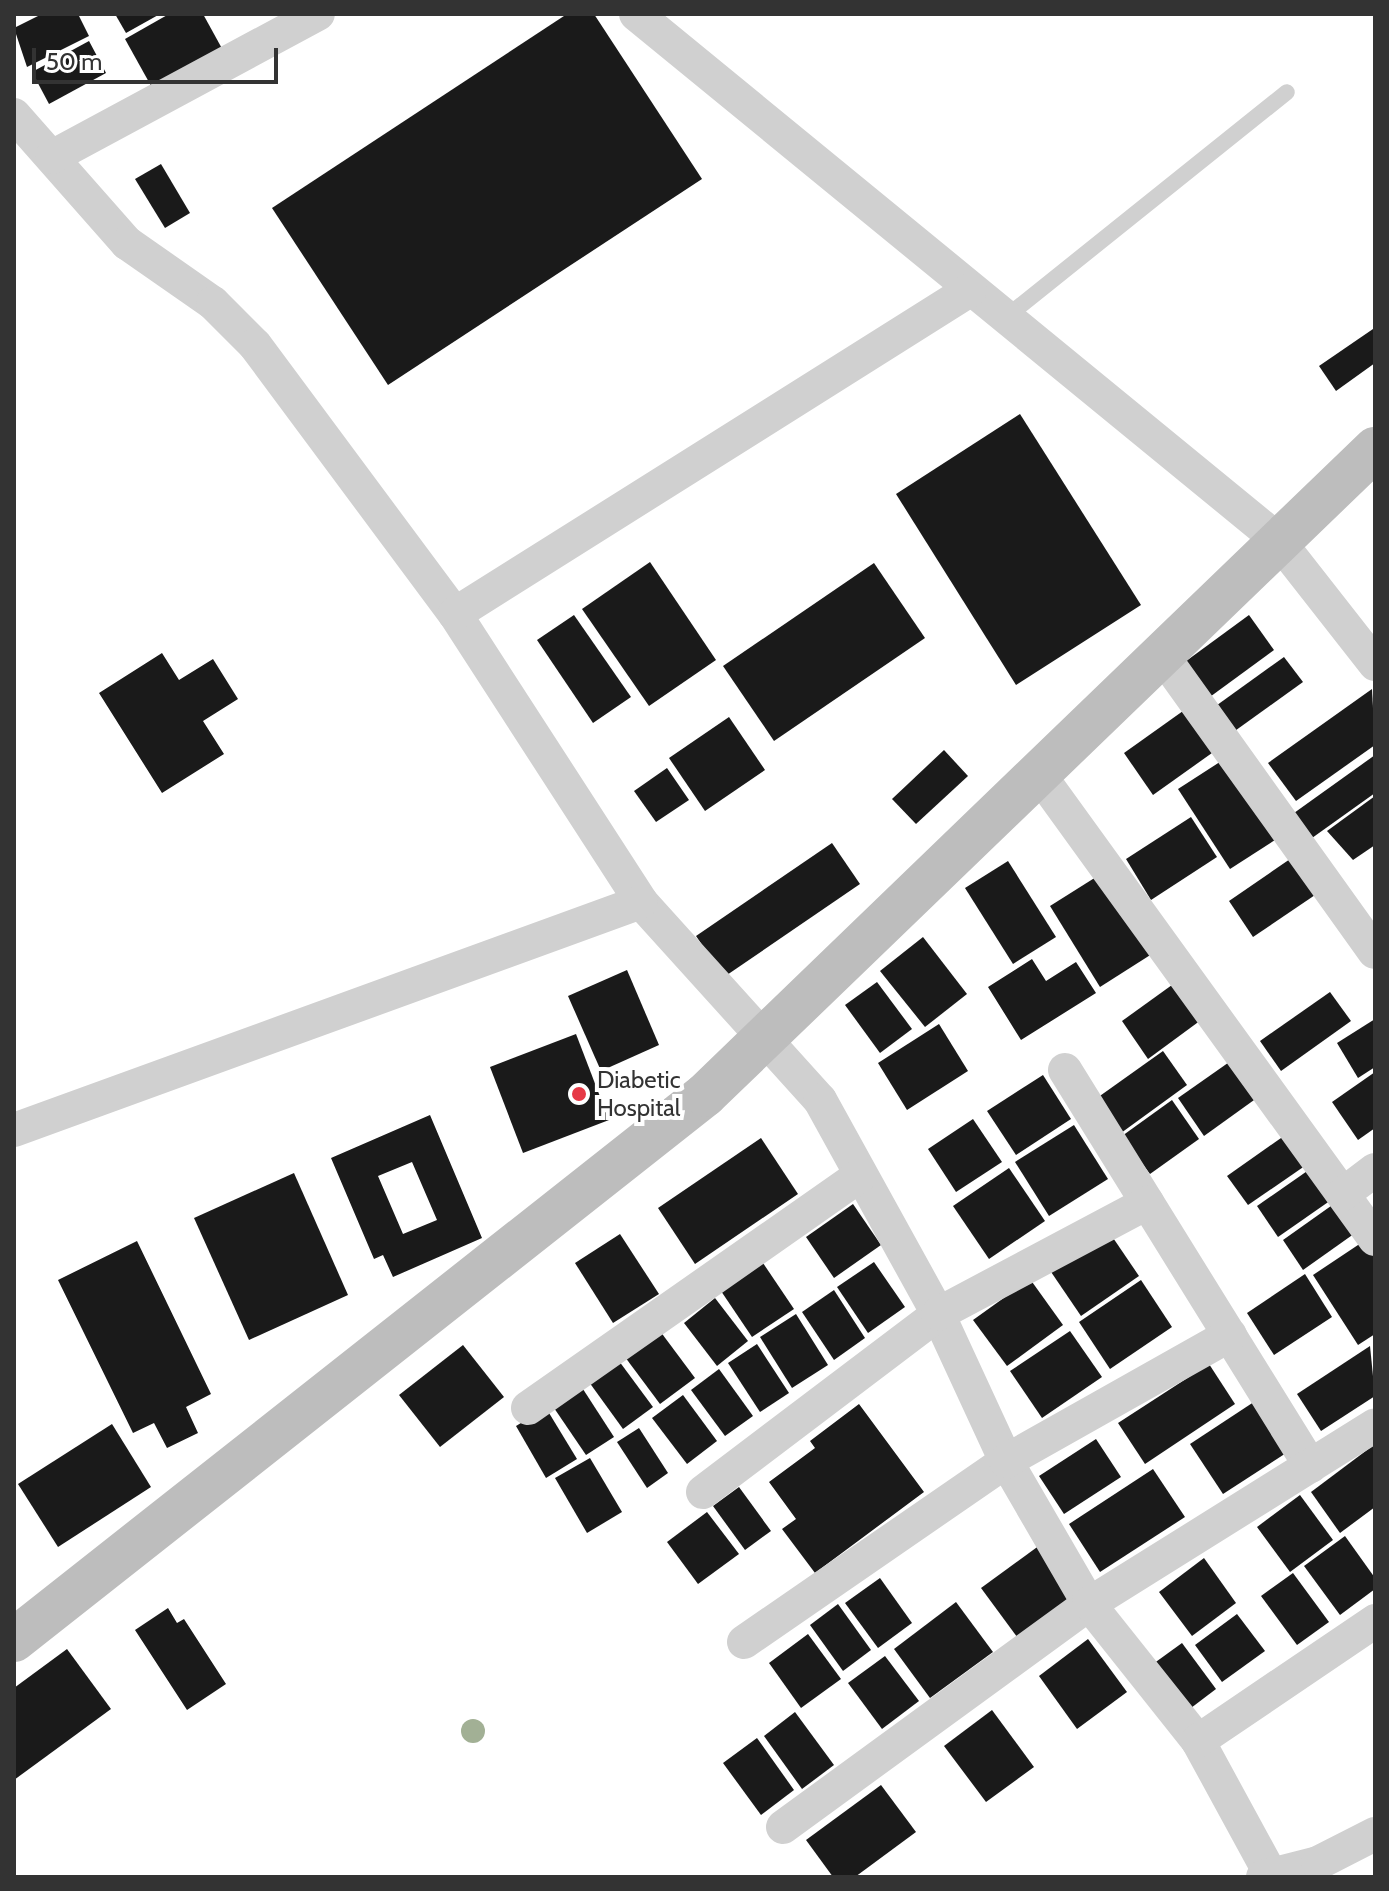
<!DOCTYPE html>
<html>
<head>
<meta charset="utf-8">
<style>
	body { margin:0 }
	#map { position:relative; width:1389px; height:1891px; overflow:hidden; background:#fff; font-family:Cabin,sans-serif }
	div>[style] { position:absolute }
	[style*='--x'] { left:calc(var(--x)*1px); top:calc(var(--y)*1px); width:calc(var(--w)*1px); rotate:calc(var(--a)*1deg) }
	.building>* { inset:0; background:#1a1a1a }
	.lane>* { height:16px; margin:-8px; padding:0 8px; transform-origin:8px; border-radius:8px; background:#d0d0d0 }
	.street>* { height:34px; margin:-17px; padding:0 17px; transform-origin:17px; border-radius:17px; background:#d0d0d0 }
	.secondary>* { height:44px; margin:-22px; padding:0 22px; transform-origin:22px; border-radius:22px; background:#bdbdbd }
	.trees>* { width:24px; height:24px; margin:-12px; border-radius:50%; background:#a2b095 }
	.dots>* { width:22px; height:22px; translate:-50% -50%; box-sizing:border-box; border:4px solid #fff; border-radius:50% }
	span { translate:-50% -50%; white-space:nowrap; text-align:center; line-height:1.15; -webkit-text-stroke:8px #fff; paint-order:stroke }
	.poi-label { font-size:24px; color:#333 }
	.left { translate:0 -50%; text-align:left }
	.frame { position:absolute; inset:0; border:16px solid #333; pointer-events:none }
	.scale { position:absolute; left:32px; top:48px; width:246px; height:36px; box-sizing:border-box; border:4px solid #333; border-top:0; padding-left:10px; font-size:24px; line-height:28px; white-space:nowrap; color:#333; -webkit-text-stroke:6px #fff; paint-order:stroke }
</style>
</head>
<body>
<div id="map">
	<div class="building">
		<i style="clip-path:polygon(42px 14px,78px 14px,89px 36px,27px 67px,14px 28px)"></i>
		<i style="clip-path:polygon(115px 14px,160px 14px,126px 33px)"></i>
		<i style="clip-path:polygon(169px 14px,203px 14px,225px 54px,155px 93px,125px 39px)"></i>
		<i style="clip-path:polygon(567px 14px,594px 14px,702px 179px,388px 385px,272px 208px)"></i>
		<i style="clip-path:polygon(89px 41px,106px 73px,49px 104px,32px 72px)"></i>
		<i style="clip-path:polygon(161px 164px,190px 213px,165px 228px,135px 179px)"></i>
		<i style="clip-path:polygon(1373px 329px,1375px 363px,1336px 391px,1319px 366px)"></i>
		<i style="clip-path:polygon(1020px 414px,1141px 605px,1016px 685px,896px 494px)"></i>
		<i style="clip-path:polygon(650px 562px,716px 660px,649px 706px,582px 609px)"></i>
		<i style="clip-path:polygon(874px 563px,925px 638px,774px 741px,723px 666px)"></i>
		<i style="clip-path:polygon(574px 615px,631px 697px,593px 723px,537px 640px)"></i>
		<i style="clip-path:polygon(1249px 615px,1274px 650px,1203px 702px,1178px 667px)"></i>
		<i style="clip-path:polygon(162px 653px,179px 680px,213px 659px,238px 699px,203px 721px,224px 754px,162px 793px,99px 693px)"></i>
		<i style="clip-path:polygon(1284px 657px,1303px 682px,1232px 733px,1213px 708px)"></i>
		<i style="clip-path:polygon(1372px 689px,1375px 745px,1296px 801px,1268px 763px)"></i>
		<i style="clip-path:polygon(1190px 706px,1219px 748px,1153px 795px,1124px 753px)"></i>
		<i style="clip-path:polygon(729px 717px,765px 770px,705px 811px,669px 758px)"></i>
		<i style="clip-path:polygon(944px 750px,968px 776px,916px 824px,892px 799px)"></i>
		<i style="clip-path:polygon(1375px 755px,1375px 793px,1312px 838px,1294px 813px)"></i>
		<i style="clip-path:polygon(1226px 758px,1278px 838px,1230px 869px,1178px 789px)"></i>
		<i style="clip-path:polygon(667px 768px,689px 800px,656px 822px,634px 791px)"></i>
		<i style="clip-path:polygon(1375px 796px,1375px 845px,1353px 860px,1327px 831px)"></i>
		<i style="clip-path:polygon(1191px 817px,1217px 857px,1151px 900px,1126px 859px)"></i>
		<i style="clip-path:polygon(832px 843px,860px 884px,724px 977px,696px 936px)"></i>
		<i style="clip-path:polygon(1293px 857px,1318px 893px,1253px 937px,1229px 901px)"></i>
		<i style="clip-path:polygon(1008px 861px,1056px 937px,1013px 964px,965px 888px)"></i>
		<i style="clip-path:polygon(1104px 872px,1155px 952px,1100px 987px,1050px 906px)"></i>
		<i style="clip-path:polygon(923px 937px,967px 994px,925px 1027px,880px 971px)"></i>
		<i style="clip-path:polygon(1032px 959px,1046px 981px,1076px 962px,1096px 993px,1021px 1040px,988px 987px)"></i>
		<i style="clip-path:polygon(627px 970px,659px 1045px,601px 1071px,568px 996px)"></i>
		<i style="clip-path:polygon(1190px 972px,1216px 1009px,1148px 1059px,1122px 1021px)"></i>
		<i style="clip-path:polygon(877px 982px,912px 1029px,880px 1053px,845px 1005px)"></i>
		<i style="clip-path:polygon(1330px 992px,1351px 1021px,1281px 1071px,1260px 1041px)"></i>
		<i style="clip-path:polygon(1375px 1019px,1375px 1067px,1358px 1078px,1337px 1043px)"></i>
		<i style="clip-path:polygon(939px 1024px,968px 1071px,907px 1110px,878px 1063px)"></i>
		<i style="clip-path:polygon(576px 1034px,609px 1120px,523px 1153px,490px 1067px)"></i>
		<i style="clip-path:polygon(1163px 1051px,1187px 1085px,1121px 1133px,1097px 1098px)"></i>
		<i style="clip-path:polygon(1235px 1058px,1261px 1095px,1204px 1136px,1178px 1098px)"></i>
		<i style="clip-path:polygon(1375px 1072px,1375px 1128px,1358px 1140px,1332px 1102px)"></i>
		<i style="clip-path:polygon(1043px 1075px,1071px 1119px,1016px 1155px,987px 1111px)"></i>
		<i style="clip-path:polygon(1172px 1100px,1199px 1139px,1150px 1174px,1122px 1136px)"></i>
		<i style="clip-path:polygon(evenodd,430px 1115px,482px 1238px,393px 1277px,383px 1255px,374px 1259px,331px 1158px,430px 1115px,412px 1162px,437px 1220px,403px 1234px,378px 1176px,412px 1162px)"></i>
		<i style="clip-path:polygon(973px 1119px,1002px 1162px,956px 1192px,928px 1149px)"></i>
		<i style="clip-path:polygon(1074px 1125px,1108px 1179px,1049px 1216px,1015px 1162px)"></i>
		<i style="clip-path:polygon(1291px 1131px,1312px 1161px,1248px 1205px,1227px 1176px)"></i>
		<i style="clip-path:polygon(761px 1138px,798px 1194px,695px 1264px,658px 1208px)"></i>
		<i style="clip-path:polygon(1313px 1167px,1334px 1198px,1278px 1237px,1257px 1206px)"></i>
		<i style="clip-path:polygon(1009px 1168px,1045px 1221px,989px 1259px,953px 1206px)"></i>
		<i style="clip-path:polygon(294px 1173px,348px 1295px,249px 1340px,194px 1218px)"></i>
		<i style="clip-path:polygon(1338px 1201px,1358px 1231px,1303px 1270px,1283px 1240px)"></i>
		<i style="clip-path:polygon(853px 1204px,881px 1245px,834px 1278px,806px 1237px)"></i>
		<i style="clip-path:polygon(1105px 1226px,1139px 1276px,1081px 1316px,1047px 1266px)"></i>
		<i style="clip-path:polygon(620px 1234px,659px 1294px,613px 1323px,575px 1263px)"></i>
		<i style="clip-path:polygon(1373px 1235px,1375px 1334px,1358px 1345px,1313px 1275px)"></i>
		<i style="clip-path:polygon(137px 1241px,211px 1394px,186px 1407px,198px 1433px,167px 1448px,154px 1423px,133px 1433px,58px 1280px)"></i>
		<i style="clip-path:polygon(874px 1262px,905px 1307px,868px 1333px,837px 1287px)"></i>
		<i style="clip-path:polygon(763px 1263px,794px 1309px,752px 1337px,721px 1291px)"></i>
		<i style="clip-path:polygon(1305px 1274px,1332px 1317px,1274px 1355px,1247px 1313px)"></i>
		<i style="clip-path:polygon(1030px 1279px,1063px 1325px,1007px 1366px,973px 1320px)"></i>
		<i style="clip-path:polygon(1141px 1280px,1172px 1327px,1110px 1369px,1079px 1322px)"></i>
		<i style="clip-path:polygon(834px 1290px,865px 1338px,834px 1360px,802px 1312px)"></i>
		<i style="clip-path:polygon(715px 1298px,748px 1341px,717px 1366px,684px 1323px)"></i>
		<i style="clip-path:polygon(796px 1314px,828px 1365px,792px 1388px,760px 1337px)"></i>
		<i style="clip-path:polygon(660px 1331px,695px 1378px,660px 1404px,625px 1357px)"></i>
		<i style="clip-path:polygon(1070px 1331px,1102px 1377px,1042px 1418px,1010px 1371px)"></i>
		<i style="clip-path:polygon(757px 1344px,789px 1393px,760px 1412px,728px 1363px)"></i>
		<i style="clip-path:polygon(463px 1345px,504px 1397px,440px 1447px,399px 1395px)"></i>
		<i style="clip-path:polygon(1370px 1346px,1375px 1396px,1321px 1431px,1297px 1394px)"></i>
		<i style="clip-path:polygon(619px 1361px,653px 1407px,623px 1429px,589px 1382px)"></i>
		<i style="clip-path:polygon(1209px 1364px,1235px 1404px,1145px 1464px,1118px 1423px)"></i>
		<i style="clip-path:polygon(719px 1369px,753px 1416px,725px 1436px,691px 1390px)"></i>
		<i style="clip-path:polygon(581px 1386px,614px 1437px,586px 1455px,552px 1405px)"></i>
		<i style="clip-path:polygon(1269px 1392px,1303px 1442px,1223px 1494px,1190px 1444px)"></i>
		<i style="clip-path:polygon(683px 1395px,717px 1441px,687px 1464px,652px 1418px)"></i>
		<i style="clip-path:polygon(859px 1404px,924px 1492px,815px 1573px,782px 1529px,796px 1519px,769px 1482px,815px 1448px,810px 1441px)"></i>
		<i style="clip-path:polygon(546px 1408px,577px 1459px,546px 1478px,516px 1426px)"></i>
		<i style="clip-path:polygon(112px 1424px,151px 1487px,58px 1547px,18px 1484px)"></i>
		<i style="clip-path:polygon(639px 1428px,668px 1473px,647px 1488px,617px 1442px)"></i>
		<i style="clip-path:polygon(1096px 1439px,1121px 1477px,1064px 1514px,1039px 1476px)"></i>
		<i style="clip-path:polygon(1375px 1444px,1375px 1507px,1340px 1533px,1311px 1492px)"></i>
		<i style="clip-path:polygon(590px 1458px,622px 1512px,587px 1533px,555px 1478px)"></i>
		<i style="clip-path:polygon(1153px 1469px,1185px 1517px,1100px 1572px,1069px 1524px)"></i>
		<i style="clip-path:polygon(739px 1487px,771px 1531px,745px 1550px,713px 1506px)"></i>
		<i style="clip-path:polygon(1300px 1495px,1333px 1540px,1290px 1572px,1257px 1527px)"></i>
		<i style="clip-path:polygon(707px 1512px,739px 1554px,698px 1584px,667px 1542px)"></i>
		<i style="clip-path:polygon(1345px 1536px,1375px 1578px,1375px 1589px,1340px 1615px,1304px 1566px)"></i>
		<i style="clip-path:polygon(1040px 1545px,1079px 1597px,1020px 1641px,981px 1588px)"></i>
		<i style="clip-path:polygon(1204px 1558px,1236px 1603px,1192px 1636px,1159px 1592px)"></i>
		<i style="clip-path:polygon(1293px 1573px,1329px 1622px,1297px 1645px,1261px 1596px)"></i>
		<i style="clip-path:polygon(880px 1578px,912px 1623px,878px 1648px,845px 1603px)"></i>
		<i style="clip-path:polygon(956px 1602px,993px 1652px,930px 1698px,894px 1649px)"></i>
		<i style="clip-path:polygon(838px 1604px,871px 1650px,843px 1671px,810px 1625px)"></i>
		<i style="clip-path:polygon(168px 1608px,177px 1623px,184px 1619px,226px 1684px,187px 1710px,135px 1630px)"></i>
		<i style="clip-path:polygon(1237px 1614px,1265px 1651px,1222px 1682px,1195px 1645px)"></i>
		<i style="clip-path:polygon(808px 1634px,841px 1679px,801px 1708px,769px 1663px)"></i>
		<i style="clip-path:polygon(1088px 1639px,1127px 1692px,1077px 1729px,1039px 1676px)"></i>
		<i style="clip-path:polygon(1182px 1643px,1216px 1689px,1187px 1711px,1153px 1664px)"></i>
		<i style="clip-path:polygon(67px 1649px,111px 1709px,14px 1780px,14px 1688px)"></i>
		<i style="clip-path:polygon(885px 1656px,919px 1701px,882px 1729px,848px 1683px)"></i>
		<i style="clip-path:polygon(992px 1710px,1034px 1767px,986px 1802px,944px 1746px)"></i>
		<i style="clip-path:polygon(795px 1712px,834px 1765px,802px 1789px,764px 1736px)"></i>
		<i style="clip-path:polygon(757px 1738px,794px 1790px,761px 1815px,723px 1763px)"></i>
		<i style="clip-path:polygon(881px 1785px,916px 1832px,855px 1877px,833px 1877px,806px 1840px)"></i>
	</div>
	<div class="lane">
		<i style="--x:1005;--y:318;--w:361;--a:-38.7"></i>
	</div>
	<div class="street">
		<i style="--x:636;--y:14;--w:829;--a:39.32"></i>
		<i style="--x:1277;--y:539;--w:159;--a:51.9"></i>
		<i style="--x:14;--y:115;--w:171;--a:48.6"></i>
		<i style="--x:127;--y:243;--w:105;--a:34.9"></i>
		<i style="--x:213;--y:303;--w:59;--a:45"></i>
		<i style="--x:255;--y:345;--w:335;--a:53.4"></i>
		<i style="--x:455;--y:614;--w:343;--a:57.1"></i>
		<i style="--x:641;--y:902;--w:267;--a:47.9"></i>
		<i style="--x:820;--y:1100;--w:244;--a:61.1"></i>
		<i style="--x:938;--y:1314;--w:162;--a:65.2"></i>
		<i style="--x:1006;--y:1461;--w:165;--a:59.9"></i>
		<i style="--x:1089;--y:1604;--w:175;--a:51.5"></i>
		<i style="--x:1198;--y:1741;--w:155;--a:61.4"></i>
		<i style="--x:52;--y:157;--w:302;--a:-28.3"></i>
		<i style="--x:455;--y:614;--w:608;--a:-32.18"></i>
		<i style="--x:1162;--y:655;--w:365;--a:54.4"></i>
		<i style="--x:1038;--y:773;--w:575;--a:54.13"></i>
		<i style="--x:1065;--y:1070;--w:466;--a:58.2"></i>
		<i style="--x:14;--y:1130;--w:667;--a:-19.98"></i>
		<i style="--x:1343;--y:1194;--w:40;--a:-37"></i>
		<i style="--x:528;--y:1408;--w:406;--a:-35"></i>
		<i style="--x:703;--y:1492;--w:295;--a:-37.1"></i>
		<i style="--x:938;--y:1314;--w:237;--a:-28"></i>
		<i style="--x:744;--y:1642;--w:318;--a:-34.6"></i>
		<i style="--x:1006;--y:1461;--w:257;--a:-29.4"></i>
		<i style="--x:1198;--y:1741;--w:214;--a:-34.1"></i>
		<i style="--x:783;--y:1827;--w:379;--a:-36.1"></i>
		<i style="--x:1089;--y:1604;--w:337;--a:-32"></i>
		<i style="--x:1263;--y:1877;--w:57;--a:-14.3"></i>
		<i style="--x:1318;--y:1863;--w:64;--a:-27"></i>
	</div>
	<div class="secondary">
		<i style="--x:14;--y:1640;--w:880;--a:-38.26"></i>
		<i style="--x:705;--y:1095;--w:931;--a:-43.96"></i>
	</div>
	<div class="trees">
		<i style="left:473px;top:1731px"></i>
	</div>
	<div class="dots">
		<i style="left:579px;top:1094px;background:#e63946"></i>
	</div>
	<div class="poi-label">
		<span class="left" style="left:597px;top:1094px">Diabetic<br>Hospital</span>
	</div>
	<div class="frame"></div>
	<div class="scale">50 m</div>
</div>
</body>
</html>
